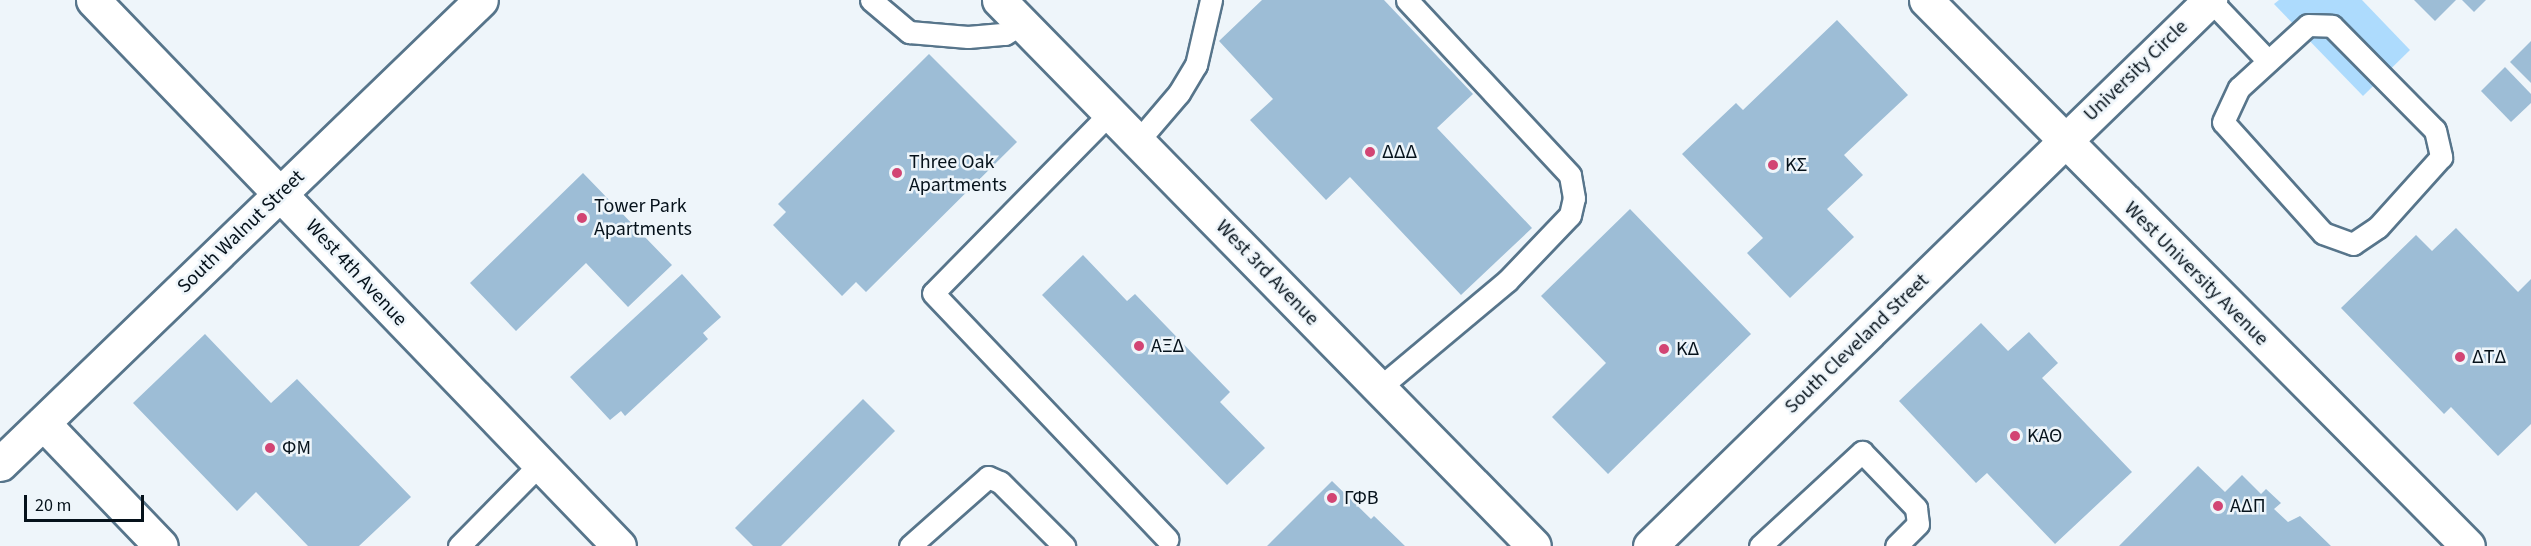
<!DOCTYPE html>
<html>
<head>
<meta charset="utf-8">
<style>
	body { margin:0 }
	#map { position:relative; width:2531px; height:546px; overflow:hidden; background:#eef5fa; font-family:"Source Sans 3",sans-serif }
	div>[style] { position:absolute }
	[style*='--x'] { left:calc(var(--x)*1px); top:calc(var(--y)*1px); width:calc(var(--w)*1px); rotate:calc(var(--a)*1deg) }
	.green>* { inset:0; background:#addbfd }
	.building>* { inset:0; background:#9dbdd6 }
	.roads { filter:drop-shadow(2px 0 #57758b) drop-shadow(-2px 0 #57758b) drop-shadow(0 2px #57758b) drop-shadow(0 -2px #57758b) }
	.service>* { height:21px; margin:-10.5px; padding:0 10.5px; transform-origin:10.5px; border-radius:10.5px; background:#fff }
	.minor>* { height:33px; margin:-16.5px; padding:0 16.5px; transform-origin:16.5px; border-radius:16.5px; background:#fff }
	.tertiary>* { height:33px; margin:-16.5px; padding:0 16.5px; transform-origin:16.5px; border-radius:16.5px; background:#fff }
	.dots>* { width:16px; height:16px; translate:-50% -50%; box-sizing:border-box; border:3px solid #eef5fa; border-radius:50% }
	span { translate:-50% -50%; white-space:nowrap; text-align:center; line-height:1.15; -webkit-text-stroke:5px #eef5fa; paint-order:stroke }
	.street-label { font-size:20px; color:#06121b }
	.poi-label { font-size:20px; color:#06121b }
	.left { translate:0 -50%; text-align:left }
	.scale { position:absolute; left:24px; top:495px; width:120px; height:27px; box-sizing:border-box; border:3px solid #06121b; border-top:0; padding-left:8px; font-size:18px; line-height:21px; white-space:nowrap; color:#06121b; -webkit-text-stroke:4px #eef5fa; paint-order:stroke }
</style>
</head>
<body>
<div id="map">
	<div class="green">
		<i style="clip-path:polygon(2279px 0,2362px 0,2410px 50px,2363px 96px,2274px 4px)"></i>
	</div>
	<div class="building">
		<i style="clip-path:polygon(1262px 0,1384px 0,1473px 94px,1437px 128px,1532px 228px,1461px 295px,1350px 177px,1326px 200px,1250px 120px,1273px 99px,1219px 41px)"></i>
		<i style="clip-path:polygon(2414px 0,2456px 0,2435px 21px)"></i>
		<i style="clip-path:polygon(2462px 0,2486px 0,2474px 12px)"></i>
		<i style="clip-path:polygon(1837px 20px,1908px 95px,1844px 155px,1863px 175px,1827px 209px,1854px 237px,1790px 298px,1747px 253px,1763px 238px,1682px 154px,1736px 103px,1743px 110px)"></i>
		<i style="clip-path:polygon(2531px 41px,2531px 83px,2510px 62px)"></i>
		<i style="clip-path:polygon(929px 54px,1017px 142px,866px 292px,856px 282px,842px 296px,773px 225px,786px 212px,778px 204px)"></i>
		<i style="clip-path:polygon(2505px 67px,2531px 94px,2531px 103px,2511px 122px,2481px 91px)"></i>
		<i style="clip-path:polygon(583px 173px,672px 265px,628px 307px,586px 263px,516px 331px,470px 283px)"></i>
		<i style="clip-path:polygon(1630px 209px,1751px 334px,1608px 474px,1552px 417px,1606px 363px,1541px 296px)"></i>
		<i style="clip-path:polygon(2456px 228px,2518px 292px,2531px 279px,2531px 424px,2498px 456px,2451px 407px,2444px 414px,2341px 308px,2416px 235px,2432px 251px)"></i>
		<i style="clip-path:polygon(1083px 255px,1127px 301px,1135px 294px,1230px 392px,1220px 402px,1265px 448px,1227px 485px,1042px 295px)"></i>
		<i style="clip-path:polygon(682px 274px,721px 317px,703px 333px,708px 339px,625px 416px,621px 411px,610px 420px,570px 377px)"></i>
		<i style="clip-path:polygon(1981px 323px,2008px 351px,2029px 332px,2058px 363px,2042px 378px,2132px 472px,2055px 544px,1987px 473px,1976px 483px,1899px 401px)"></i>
		<i style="clip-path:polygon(205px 334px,271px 403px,297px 379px,411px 497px,359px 546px,308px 546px,256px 492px,237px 511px,133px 403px)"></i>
		<i style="clip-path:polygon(863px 399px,895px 431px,781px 546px,753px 546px,735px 528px)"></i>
		<i style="clip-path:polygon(2198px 466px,2225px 492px,2242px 475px,2261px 494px,2266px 489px,2281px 503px,2274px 509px,2288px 522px,2300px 516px,2331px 546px,2119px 546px)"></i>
		<i style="clip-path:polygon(1332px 481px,1371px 519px,1374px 516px,1405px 546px,1267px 546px)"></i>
	</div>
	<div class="roads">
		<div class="service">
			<i style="--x:871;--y:0;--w:50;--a:40.1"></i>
			<i style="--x:909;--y:32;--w:59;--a:4.8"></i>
			<i style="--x:968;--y:37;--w:37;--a:-5"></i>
			<i style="--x:1005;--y:34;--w:20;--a:-33"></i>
			<i style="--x:2210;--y:0;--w:84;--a:46.4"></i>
			<i style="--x:2308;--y:25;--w:24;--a:2"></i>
			<i style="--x:2332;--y:26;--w:146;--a:45.3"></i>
			<i style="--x:2435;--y:130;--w:28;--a:77"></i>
			<i style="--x:2441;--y:157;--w:94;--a:132"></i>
			<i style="--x:2378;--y:227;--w:30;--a:146"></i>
			<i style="--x:2353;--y:244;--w:32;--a:-160"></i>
			<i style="--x:2323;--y:233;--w:149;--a:-132"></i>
			<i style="--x:2223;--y:122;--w:38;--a:-65"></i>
			<i style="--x:2239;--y:88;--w:93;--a:-42.4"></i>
			<i style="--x:1110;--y:113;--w:252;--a:134.5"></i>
			<i style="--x:933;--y:293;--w:340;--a:46.4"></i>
			<i style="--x:1138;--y:141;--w:63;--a:-49.5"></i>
			<i style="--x:1179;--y:93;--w:33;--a:-59"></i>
			<i style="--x:1196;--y:65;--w:67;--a:-77"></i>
			<i style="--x:1379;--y:388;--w:167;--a:-39.9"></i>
			<i style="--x:1507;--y:281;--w:91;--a:-46.3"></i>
			<i style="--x:1570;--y:215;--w:17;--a:-77"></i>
			<i style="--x:1574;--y:198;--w:23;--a:-100"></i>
			<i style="--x:1570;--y:175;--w:239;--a:-133"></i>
			<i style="--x:459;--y:546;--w:114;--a:-45.4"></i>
			<i style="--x:910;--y:546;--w:104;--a:-41.5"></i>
			<i style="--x:988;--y:477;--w:13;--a:23"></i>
			<i style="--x:1000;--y:482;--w:91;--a:45"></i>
			<i style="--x:1760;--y:546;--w:139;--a:-42.7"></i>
			<i style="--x:1862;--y:452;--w:78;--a:46"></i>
			<i style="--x:1916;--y:508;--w:16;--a:83"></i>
			<i style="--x:1918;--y:524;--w:31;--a:135"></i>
		</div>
		<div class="minor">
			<i style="--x:93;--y:0;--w:758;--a:46.07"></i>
			<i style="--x:999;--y:0;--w:764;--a:45.58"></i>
			<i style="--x:43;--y:423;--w:170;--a:46.2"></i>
			<i style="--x:0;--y:464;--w:668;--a:-43.97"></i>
			<i style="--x:1650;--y:546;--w:578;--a:-44.3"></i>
		</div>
		<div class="tertiary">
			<i style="--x:1926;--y:0;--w:769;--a:45.21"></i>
			<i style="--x:2064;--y:142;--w:204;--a:-44.2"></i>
		</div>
	</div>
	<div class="dots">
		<i style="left:1370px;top:152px;background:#d24574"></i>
		<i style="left:1773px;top:165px;background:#d24574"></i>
		<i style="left:897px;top:173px;background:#d24574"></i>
		<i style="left:582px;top:218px;background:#d24574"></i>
		<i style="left:1139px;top:346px;background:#d24574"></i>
		<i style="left:1664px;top:349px;background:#d24574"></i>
		<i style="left:2460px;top:357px;background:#d24574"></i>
		<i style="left:2015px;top:436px;background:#d24574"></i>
		<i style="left:270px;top:448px;background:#d24574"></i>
		<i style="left:1332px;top:498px;background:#d24574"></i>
		<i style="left:2218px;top:506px;background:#d24574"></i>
	</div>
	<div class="street-label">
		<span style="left:2136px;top:71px;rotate:-44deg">University Circle</span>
		<span style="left:241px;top:232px;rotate:-44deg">South Walnut Street</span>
		<span style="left:356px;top:273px;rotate:47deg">West 4th Avenue</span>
		<span style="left:1267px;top:273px;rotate:46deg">West 3rd Avenue</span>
		<span style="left:2196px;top:274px;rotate:45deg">West University Avenue</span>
		<span style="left:1857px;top:344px;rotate:-44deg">South Cleveland Street</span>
	</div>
	<div class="poi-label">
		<span class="left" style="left:1382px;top:152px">ΔΔΔ</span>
		<span class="left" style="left:909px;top:174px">Three Oak<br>Apartments</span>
		<span class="left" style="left:1785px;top:165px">KΣ</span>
		<span class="left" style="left:594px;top:218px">Tower Park<br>Apartments</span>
		<span class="left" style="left:1151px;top:346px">ΑΞΔ</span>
		<span class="left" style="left:1676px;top:349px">ΚΔ</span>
		<span class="left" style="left:2472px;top:357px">ΔTΔ</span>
		<span class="left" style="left:2027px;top:436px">ΚΑΘ</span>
		<span class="left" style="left:282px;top:448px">ΦΜ</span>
		<span class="left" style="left:1344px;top:498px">ΓΦΒ</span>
		<span class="left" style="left:2230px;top:506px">ΑΔΠ</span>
	</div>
	<div class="scale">20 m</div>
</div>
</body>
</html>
